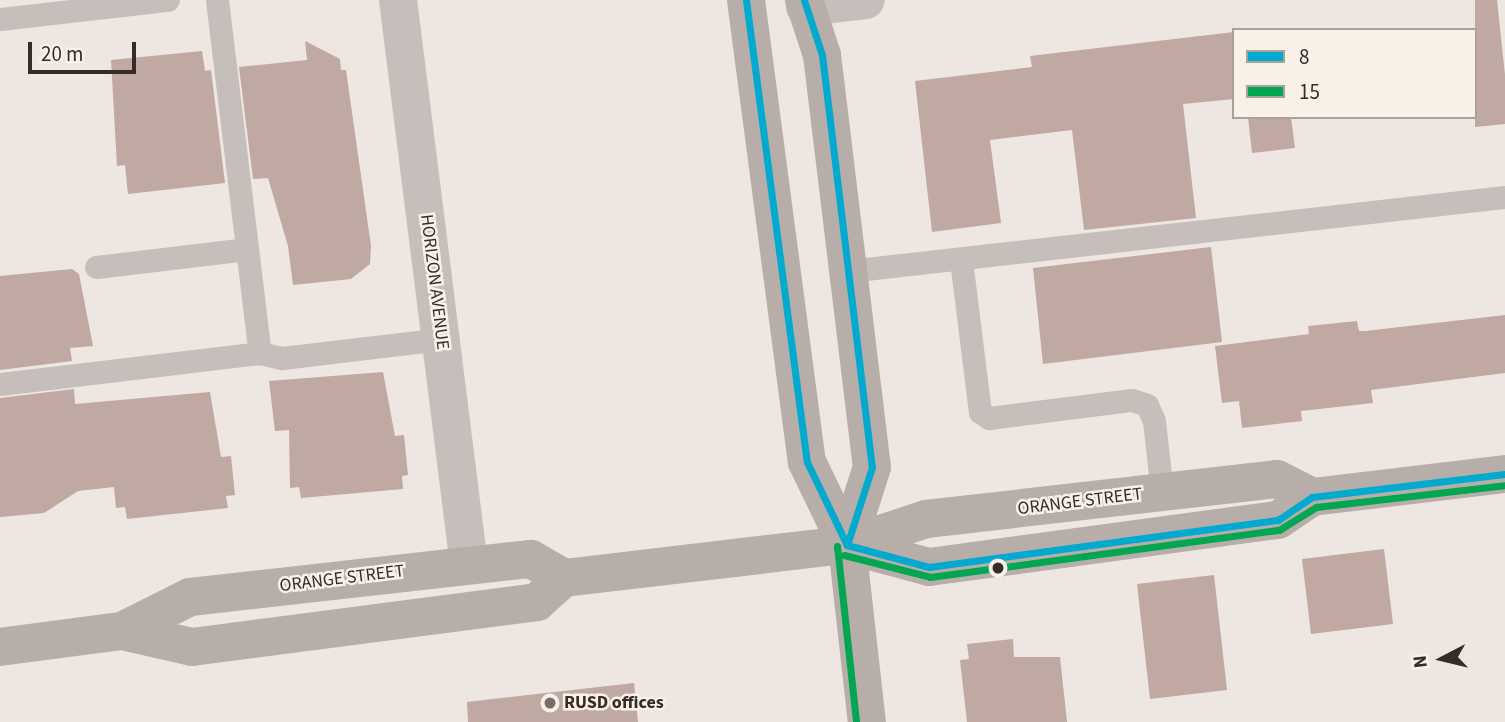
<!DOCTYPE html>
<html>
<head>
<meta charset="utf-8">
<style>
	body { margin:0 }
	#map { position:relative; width:1505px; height:722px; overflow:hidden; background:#ede6e1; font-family:"Source Sans 3",sans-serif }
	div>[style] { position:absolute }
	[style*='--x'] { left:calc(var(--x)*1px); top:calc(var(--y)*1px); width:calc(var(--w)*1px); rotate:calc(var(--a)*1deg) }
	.building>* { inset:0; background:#c0a8a3 }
	.lane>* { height:23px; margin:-11.5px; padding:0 11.5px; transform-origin:11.5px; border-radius:11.5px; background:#c6beba }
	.street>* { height:38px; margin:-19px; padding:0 19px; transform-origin:19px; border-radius:19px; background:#c6beba }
	.secondary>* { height:38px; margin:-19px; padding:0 19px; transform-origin:19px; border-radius:19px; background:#b7aeaa }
	.bus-1>* { height:7px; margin:-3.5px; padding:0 3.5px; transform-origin:3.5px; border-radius:3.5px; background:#00a9ce }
	.bus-2>* { height:7px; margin:-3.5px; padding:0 3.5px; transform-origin:3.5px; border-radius:3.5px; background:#00a651 }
	.dots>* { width:19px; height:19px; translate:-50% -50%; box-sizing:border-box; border:4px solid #f9f0e8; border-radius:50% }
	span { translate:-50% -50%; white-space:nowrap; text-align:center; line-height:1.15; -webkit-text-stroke:5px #f9f0e8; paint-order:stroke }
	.street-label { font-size:18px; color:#372b28 }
	.poi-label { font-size:18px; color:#372b28; font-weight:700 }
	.left { translate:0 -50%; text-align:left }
	.legend { position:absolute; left:1232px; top:28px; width:245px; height:91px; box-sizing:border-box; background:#f9f0e8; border:2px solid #aba19b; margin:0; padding:9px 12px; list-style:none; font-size:21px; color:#372b28 }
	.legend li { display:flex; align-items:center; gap:14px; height:35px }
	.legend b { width:35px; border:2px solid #aba19b }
	.north { position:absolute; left:1407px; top:624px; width:70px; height:70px; -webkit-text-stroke:5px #f9f0e8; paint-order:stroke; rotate:263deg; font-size:19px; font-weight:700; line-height:28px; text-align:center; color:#372b28 }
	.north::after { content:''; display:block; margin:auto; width:24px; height:32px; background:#372b28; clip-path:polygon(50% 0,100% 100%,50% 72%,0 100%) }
	.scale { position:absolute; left:28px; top:42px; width:108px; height:32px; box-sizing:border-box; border:4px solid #372b28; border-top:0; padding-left:9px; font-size:21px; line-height:24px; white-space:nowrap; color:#372b28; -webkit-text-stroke:5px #f9f0e8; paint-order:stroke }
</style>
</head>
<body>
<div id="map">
	<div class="building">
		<i style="clip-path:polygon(1475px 0,1497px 0,1505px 75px,1505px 124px,1475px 127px)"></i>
		<i style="clip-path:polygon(1234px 32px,1234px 99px,1183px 104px,1196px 218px,1084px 230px,1072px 130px,990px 140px,1001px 223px,932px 232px,915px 81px,1032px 67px,1030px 56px)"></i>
		<i style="clip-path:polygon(305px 41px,340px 59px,341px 70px,346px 70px,371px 246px,370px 264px,351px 279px,293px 285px,288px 246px,268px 178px,253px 179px,239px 67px,307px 60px)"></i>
		<i style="clip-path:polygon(202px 51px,205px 71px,211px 70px,225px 183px,128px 194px,125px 165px,117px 166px,111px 60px)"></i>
		<i style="clip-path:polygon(1248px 117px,1291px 117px,1295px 148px,1252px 153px)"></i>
		<i style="clip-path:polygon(1211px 247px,1222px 342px,1043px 364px,1033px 268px)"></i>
		<i style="clip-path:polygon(72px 269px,79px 274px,93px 346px,70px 348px,72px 361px,0 370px,0 276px)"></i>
		<i style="clip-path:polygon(1505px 315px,1505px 373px,1371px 390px,1373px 403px,1301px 411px,1302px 421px,1242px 428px,1239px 401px,1222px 403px,1215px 346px,1309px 334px,1308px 326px,1357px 321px,1359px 331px,1365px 331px)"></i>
		<i style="clip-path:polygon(383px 372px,395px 436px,404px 435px,408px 475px,402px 476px,403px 489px,301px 498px,299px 487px,290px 488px,289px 430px,275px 431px,269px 381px)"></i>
		<i style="clip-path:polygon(74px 389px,75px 404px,210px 392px,221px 457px,231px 456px,235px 495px,226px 496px,228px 508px,127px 519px,125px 507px,116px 508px,114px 487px,78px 491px,44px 513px,0 517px,0 398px)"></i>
		<i style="clip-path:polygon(1384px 549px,1393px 624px,1311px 634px,1302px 559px)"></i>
		<i style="clip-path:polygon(1214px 575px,1227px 690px,1150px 699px,1137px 584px)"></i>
		<i style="clip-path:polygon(1013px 639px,1014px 657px,1060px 657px,1067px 722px,967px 722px,960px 660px,969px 659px,967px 644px)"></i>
		<i style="clip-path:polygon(634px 683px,638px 722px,468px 722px,467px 702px)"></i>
	</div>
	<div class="lane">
		<i style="--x:217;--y:0;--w:356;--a:83.1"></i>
		<i style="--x:260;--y:353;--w:23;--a:13"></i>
		<i style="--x:282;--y:358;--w:160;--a:-6.8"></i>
		<i style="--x:0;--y:19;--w:169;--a:-6.5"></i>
		<i style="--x:961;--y:260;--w:153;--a:82.9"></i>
		<i style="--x:980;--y:412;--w:11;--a:34"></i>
		<i style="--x:989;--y:418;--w:144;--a:-7.2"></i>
		<i style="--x:1132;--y:400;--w:16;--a:18"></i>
		<i style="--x:1147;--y:405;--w:17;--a:66"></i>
		<i style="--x:1154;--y:421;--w:71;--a:83.6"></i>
		<i style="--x:96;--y:267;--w:152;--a:-6.8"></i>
		<i style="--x:848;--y:271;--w:661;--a:-6.43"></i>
		<i style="--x:0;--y:384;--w:262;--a:-6.8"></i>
	</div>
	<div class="street">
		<i style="--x:398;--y:0;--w:569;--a:82.84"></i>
		<i style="--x:805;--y:7;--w:61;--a:-6.5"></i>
	</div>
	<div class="secondary">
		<i style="--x:746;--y:0;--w:466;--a:82.5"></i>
		<i style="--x:807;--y:462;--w:92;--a:64.3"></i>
		<i style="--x:847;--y:545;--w:178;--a:83.6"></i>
		<i style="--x:804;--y:0;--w:58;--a:71.9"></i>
		<i style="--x:822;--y:55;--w:415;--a:83.1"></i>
		<i style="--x:872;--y:467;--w:82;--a:107.8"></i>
		<i style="--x:847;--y:545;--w:85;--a:15"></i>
		<i style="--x:929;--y:567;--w:352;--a:-7.7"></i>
		<i style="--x:1278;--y:520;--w:41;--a:-34.1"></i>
		<i style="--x:1312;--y:497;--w:194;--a:-6.8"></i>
		<i style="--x:122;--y:631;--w:72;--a:12.9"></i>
		<i style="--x:192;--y:647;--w:348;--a:-7.4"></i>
		<i style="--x:537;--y:602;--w:36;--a:-42"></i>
		<i style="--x:564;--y:578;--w:285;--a:-6.7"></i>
		<i style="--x:847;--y:545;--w:83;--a:-18.2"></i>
		<i style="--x:926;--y:519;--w:353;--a:-6.5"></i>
		<i style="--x:1277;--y:479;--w:39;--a:27"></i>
		<i style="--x:0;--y:647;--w:123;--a:-7.5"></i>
		<i style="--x:122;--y:631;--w:76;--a:-26.6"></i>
		<i style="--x:190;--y:597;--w:343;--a:-6.4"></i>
		<i style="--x:531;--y:559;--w:38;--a:30"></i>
	</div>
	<div class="bus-1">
		<i style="--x:746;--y:0;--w:466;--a:82.5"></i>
		<i style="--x:807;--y:462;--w:92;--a:64.3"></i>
		<i style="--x:804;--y:0;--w:58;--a:71.9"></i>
		<i style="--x:822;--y:55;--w:415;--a:83.1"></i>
		<i style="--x:872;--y:467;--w:82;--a:107.8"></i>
		<i style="--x:847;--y:545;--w:85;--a:15"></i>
		<i style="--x:929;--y:567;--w:352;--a:-7.7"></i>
		<i style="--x:1278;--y:520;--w:41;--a:-34.1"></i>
		<i style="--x:1312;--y:497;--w:194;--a:-6.8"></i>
	</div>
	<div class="bus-2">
		<i style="--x:837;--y:546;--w:177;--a:83.8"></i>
		<i style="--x:844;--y:555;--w:89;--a:14.3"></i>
		<i style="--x:930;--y:577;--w:352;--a:-7.7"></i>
		<i style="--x:1279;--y:530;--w:44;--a:-31.9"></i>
		<i style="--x:1316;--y:507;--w:190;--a:-6.6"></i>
	</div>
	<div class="dots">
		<i style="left:998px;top:568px;background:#372b28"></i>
		<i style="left:550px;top:703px;background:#776c69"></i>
	</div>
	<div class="street-label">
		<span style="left:434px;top:282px;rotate:83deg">HORIZON AVENUE</span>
		<span style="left:1080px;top:502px;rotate:-7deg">ORANGE STREET</span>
		<span style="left:342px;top:579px;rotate:-7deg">ORANGE STREET</span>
	</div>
	<div class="poi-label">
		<span class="left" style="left:564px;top:703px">RUSD offices</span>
	</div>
	<ul class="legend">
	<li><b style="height:9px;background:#00a9ce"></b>8</li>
	<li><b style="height:9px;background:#00a651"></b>15</li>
	</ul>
	<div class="north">N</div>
	<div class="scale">20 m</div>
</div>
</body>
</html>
